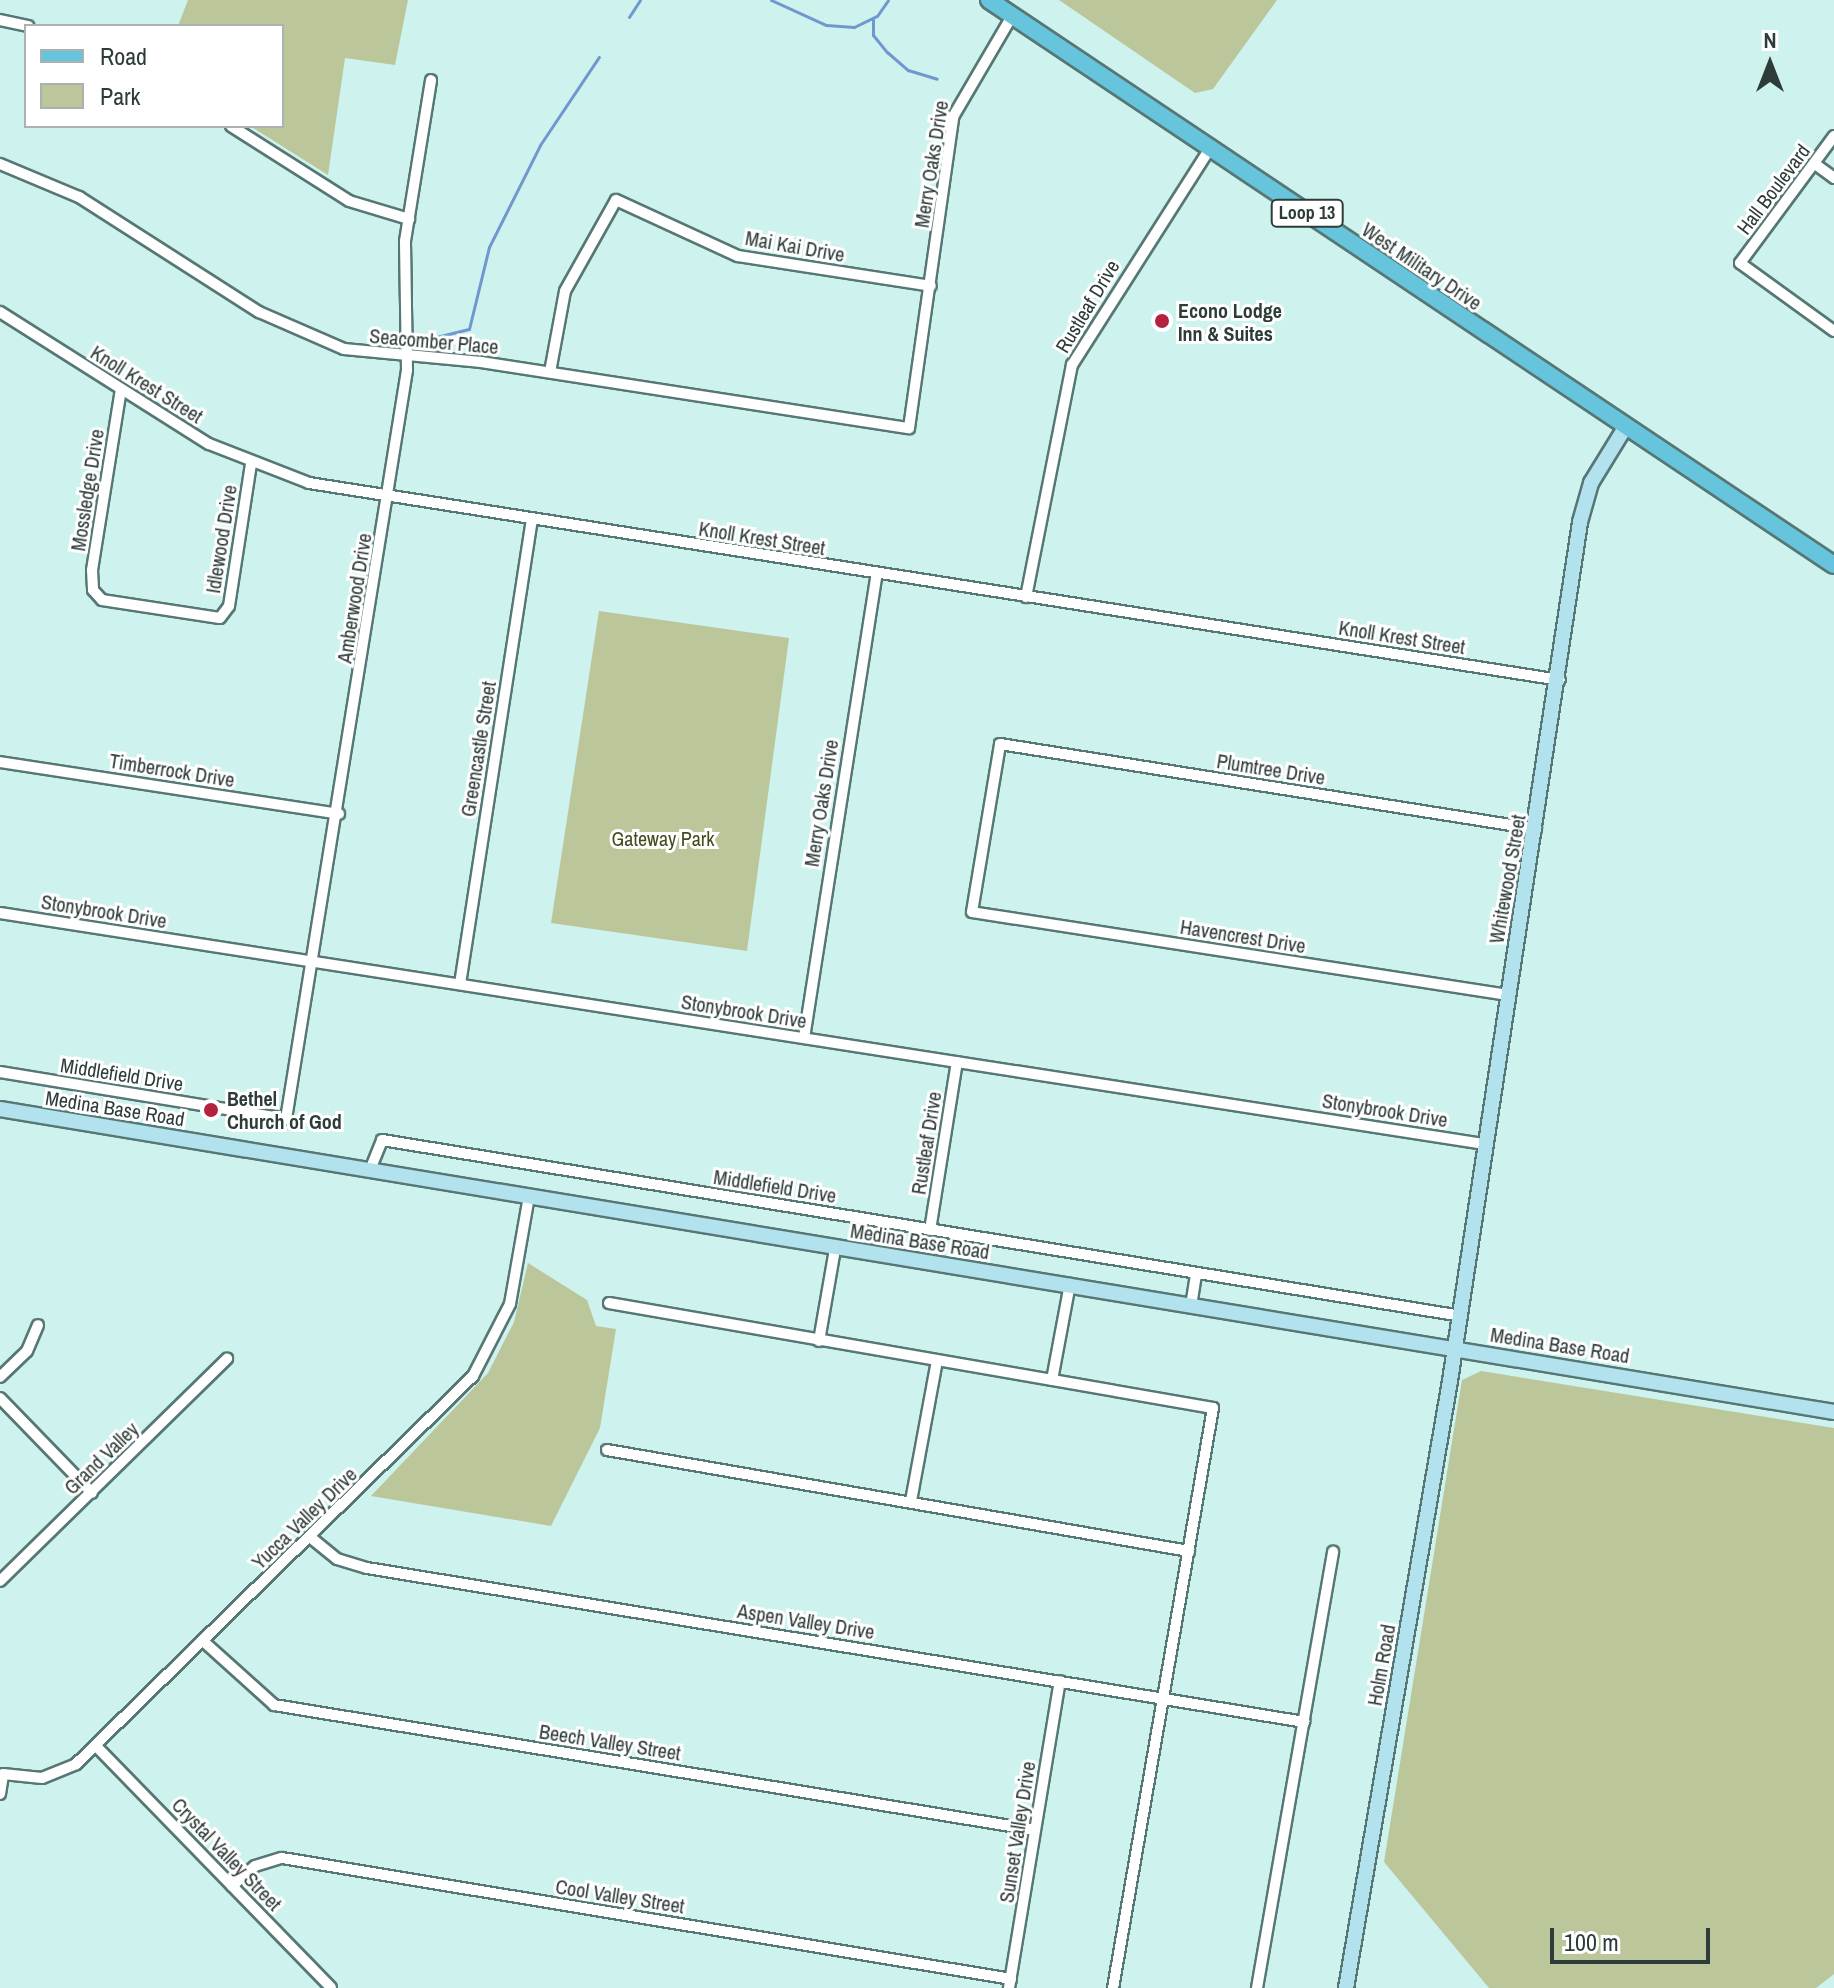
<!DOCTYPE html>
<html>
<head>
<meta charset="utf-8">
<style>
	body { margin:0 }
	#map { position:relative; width:1834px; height:1988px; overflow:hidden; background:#cef2ee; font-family:"Archivo Narrow",sans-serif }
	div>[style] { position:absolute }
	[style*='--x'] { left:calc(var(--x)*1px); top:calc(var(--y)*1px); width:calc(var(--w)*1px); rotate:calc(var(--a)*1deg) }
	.green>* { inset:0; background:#bbc69a }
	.stream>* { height:3px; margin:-1.5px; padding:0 1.5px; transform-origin:1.5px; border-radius:1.5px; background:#7098cf }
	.roads { filter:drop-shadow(2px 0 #567774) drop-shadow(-2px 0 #567774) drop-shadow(0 2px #567774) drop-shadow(0 -2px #567774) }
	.street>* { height:10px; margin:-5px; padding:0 5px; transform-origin:5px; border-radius:5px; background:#fff }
	.secondary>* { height:14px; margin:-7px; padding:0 7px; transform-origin:7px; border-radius:7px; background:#b2e2ed }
	.primary>* { height:16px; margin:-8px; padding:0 8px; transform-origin:8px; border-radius:8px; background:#66c5dc }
	.dots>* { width:22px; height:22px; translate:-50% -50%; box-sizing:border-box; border:4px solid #fff; border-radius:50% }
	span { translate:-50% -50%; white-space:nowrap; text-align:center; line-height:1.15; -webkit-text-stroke:6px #fff; paint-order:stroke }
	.shield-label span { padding:2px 6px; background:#fff; border:2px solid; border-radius:6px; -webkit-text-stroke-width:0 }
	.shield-label { font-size:18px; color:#2d3b39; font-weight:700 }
	.street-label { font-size:20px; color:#2d3b39 }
	.poi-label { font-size:20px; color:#2d3b39; font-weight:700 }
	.left { translate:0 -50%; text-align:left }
	.park-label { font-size:20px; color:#444e1b }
	.legend { position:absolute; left:24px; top:24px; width:260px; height:104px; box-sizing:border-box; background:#fff; border:2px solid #abb1b0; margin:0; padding:10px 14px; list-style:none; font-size:24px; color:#2d3b39 }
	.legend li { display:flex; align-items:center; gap:16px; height:40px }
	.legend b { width:40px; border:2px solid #abb1b0 }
	.north { position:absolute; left:1730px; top:24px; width:80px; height:80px; -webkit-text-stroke:6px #fff; paint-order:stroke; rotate:0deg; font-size:22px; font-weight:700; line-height:32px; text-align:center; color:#2d3b39 }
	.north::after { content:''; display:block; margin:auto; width:28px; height:36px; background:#2d3b39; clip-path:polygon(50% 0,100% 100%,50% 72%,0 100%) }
	.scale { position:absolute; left:1550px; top:1928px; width:160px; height:36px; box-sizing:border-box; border:4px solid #2d3b39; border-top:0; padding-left:10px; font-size:24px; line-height:28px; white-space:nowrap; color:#2d3b39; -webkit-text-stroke:6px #fff; paint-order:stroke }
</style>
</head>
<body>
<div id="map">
	<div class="green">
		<i style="clip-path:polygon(188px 0,408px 0,395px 65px,345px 58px,328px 175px,250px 126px,282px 126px,282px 26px,178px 26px)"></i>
		<i style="clip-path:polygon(1059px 0,1277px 0,1213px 89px,1195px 93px)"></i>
		<i style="clip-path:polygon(599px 611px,789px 638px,747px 951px,551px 923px)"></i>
		<i style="clip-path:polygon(528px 1263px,587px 1300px,596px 1326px,616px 1329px,600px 1428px,551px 1526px,371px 1496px,488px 1373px,514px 1322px)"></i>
		<i style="clip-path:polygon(1481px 1371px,1834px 1428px,1834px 1974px,1816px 1988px,1489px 1988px,1384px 1862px,1462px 1380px)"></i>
	</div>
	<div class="stream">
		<i style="--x:771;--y:0;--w:60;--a:24.4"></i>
		<i style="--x:826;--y:25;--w:28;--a:4"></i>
		<i style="--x:854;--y:27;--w:25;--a:-26"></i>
		<i style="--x:877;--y:16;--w:19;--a:-55"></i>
		<i style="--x:629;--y:17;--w:20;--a:-57"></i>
		<i style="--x:873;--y:19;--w:16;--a:90"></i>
		<i style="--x:873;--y:35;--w:22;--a:51"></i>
		<i style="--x:887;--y:52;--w:28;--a:41"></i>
		<i style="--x:908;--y:70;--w:30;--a:17"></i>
		<i style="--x:428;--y:339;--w:42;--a:-13.7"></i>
		<i style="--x:469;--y:329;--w:84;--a:-76.3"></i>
		<i style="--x:489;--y:247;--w:114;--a:-63.4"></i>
		<i style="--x:540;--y:145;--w:106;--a:-56.2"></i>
	</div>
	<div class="roads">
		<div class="street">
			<i style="--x:0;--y:20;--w:29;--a:12"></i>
			<i style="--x:231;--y:126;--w:140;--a:32.4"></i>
			<i style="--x:349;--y:201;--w:63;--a:16.7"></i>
			<i style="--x:1834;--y:136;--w:158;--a:126.5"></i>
			<i style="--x:1740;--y:263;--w:116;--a:35.9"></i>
			<i style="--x:0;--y:164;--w:86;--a:22.7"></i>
			<i style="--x:79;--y:197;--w:214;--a:32.6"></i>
			<i style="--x:259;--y:312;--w:93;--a:23.5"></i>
			<i style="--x:344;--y:349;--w:138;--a:5.4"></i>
			<i style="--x:481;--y:362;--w:433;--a:8.8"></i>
			<i style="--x:909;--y:428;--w:314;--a:-81.9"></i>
			<i style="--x:953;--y:117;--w:117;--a:-59.7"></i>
			<i style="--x:1815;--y:164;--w:24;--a:36"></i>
			<i style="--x:0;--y:312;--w:247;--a:32.3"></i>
			<i style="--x:209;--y:444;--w:107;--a:21.3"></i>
			<i style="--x:309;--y:483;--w:1266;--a:8.95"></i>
			<i style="--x:550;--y:372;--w:82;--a:-79.5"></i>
			<i style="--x:565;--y:291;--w:104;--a:-60.7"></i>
			<i style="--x:616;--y:200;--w:134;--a:24.7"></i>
			<i style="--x:738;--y:256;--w:195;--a:8.8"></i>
			<i style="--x:121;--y:389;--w:183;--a:99.1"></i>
			<i style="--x:92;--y:570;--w:20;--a:87"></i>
			<i style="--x:93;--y:590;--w:13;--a:48"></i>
			<i style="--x:102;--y:600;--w:119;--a:8.7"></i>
			<i style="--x:220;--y:618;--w:15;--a:-53"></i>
			<i style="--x:229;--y:606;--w:144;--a:-81.2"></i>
			<i style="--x:1026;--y:597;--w:237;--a:-78.8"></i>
			<i style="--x:1072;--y:365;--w:257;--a:-57.5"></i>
			<i style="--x:0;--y:762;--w:343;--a:8.7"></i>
			<i style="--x:0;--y:913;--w:1501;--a:8.85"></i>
			<i style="--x:460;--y:984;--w:470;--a:-81.2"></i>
			<i style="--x:1508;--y:995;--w:542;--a:-171.2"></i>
			<i style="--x:972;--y:912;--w:170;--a:-80.5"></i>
			<i style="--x:1000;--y:744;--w:543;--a:9.01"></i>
			<i style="--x:804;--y:1038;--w:470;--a:-81.1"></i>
			<i style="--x:0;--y:1072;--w:290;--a:9.3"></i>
			<i style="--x:286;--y:1119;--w:759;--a:-80.82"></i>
			<i style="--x:407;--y:370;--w:129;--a:-90.9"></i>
			<i style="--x:405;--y:241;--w:163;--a:-80.8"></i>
			<i style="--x:370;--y:1170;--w:32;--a:-68"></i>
			<i style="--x:382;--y:1140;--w:1087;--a:9.26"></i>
			<i style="--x:930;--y:1230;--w:170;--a:-80.9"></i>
			<i style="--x:609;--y:1303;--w:613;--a:9.86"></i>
			<i style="--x:1213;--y:1408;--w:589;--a:99.78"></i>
			<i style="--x:1191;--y:1306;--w:31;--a:-81"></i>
			<i style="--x:819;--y:1341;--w:93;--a:-80.1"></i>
			<i style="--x:0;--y:1377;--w:37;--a:-44"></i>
			<i style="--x:27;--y:1351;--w:28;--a:-67"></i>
			<i style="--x:1052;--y:1380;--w:98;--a:-79.4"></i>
			<i style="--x:0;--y:1398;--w:132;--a:45.9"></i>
			<i style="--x:607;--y:1450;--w:591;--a:9.85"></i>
			<i style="--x:911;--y:1501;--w:142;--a:-79.5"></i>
			<i style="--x:310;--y:1537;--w:35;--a:39"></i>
			<i style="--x:337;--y:1559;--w:31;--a:17"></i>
			<i style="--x:367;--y:1568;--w:950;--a:9.33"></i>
			<i style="--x:0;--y:1581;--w:318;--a:-44.4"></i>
			<i style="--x:203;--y:1641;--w:96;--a:42"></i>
			<i style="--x:274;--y:1705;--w:771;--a:9.33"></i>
			<i style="--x:96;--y:1746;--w:337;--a:45.8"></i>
			<i style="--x:0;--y:1794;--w:20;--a:-81"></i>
			<i style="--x:3;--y:1774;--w:39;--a:6"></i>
			<i style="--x:42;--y:1778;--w:37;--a:-22"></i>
			<i style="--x:76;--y:1764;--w:555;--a:-44.34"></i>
			<i style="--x:473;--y:1376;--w:81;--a:-62.8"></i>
			<i style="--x:510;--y:1304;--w:110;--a:-80"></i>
			<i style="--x:232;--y:1886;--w:30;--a:-41"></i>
			<i style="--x:255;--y:1866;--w:28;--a:-17"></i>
			<i style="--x:282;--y:1858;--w:739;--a:9.42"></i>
			<i style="--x:1009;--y:1988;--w:311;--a:-80.6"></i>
			<i style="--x:1257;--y:1988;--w:443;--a:-80.1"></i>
		</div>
		<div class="secondary">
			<i style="--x:0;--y:1109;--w:1859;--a:9.38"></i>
			<i style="--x:1346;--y:1988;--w:616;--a:-80.28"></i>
			<i style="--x:1450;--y:1381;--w:869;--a:-81.39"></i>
			<i style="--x:1580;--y:522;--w:41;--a:-74.2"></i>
			<i style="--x:1591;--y:483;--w:67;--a:-58.4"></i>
		</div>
		<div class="primary">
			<i style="--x:989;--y:0;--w:1016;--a:33.77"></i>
		</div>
	</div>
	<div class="dots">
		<i style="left:1162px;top:321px;background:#b42240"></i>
		<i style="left:211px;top:1110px;background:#b42240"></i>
	</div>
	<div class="shield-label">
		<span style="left:1307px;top:213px">Loop 13</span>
	</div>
	<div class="street-label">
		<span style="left:931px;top:164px;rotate:-81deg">Merry Oaks Drive</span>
		<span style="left:1773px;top:189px;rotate:-53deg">Hall Boulevard</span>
		<span style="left:795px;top:246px;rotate:10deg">Mai Kai Drive</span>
		<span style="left:1422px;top:266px;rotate:34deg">West Military Drive</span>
		<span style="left:1087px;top:306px;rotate:-59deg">Rustleaf Drive</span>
		<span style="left:434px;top:341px;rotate:5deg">Seacomber Place</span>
		<span style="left:147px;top:384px;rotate:32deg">Knoll Krest Street</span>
		<span style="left:87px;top:490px;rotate:-81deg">Mossledge Drive</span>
		<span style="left:762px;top:538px;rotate:9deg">Knoll Krest Street</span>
		<span style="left:221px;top:539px;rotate:-81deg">Idlewood Drive</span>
		<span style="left:354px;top:598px;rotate:-81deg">Amberwood Drive</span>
		<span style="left:1402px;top:637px;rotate:9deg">Knoll Krest Street</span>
		<span style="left:478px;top:749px;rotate:-81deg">Greencastle Street</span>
		<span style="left:1271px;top:769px;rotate:9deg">Plumtree Drive</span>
		<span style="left:172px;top:770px;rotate:9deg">Timberrock Drive</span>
		<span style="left:821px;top:803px;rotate:-81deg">Merry Oaks Drive</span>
		<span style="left:1507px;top:879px;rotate:-80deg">Whitewood Street</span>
		<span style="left:104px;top:911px;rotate:9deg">Stonybrook Drive</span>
		<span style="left:1243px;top:936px;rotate:9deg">Havencrest Drive</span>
		<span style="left:744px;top:1011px;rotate:9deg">Stonybrook Drive</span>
		<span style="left:122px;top:1074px;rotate:9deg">Middlefield Drive</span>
		<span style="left:115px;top:1108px;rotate:9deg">Medina Base Road</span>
		<span style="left:1385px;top:1110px;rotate:9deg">Stonybrook Drive</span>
		<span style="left:926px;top:1143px;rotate:-81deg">Rustleaf Drive</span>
		<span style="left:775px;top:1186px;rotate:9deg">Middlefield Drive</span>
		<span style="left:920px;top:1241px;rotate:9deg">Medina Base Road</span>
		<span style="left:1560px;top:1345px;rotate:9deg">Medina Base Road</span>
		<span style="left:101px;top:1458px;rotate:-44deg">Grand Valley</span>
		<span style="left:304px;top:1518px;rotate:-44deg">Yucca Valley Drive</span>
		<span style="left:806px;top:1621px;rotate:9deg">Aspen Valley Drive</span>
		<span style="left:1381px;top:1665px;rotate:-80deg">Holm Road</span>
		<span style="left:610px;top:1742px;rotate:9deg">Beech Valley Street</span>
		<span style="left:1017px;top:1832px;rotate:-81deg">Sunset Valley Drive</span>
		<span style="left:227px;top:1854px;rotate:46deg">Crystal Valley Street</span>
		<span style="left:620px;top:1896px;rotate:9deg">Cool Valley Street</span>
	</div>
	<div class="poi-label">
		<span class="left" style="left:1178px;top:322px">Econo Lodge<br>Inn &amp; Suites</span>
		<span class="left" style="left:227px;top:1110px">Bethel<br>Church of God</span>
	</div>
	<div class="park-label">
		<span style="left:663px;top:838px">Gateway Park</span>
	</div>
	<ul class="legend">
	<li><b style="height:10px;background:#66c5dc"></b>Road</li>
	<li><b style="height:22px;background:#bbc69a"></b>Park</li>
	</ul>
	<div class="north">N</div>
	<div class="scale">100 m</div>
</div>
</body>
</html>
